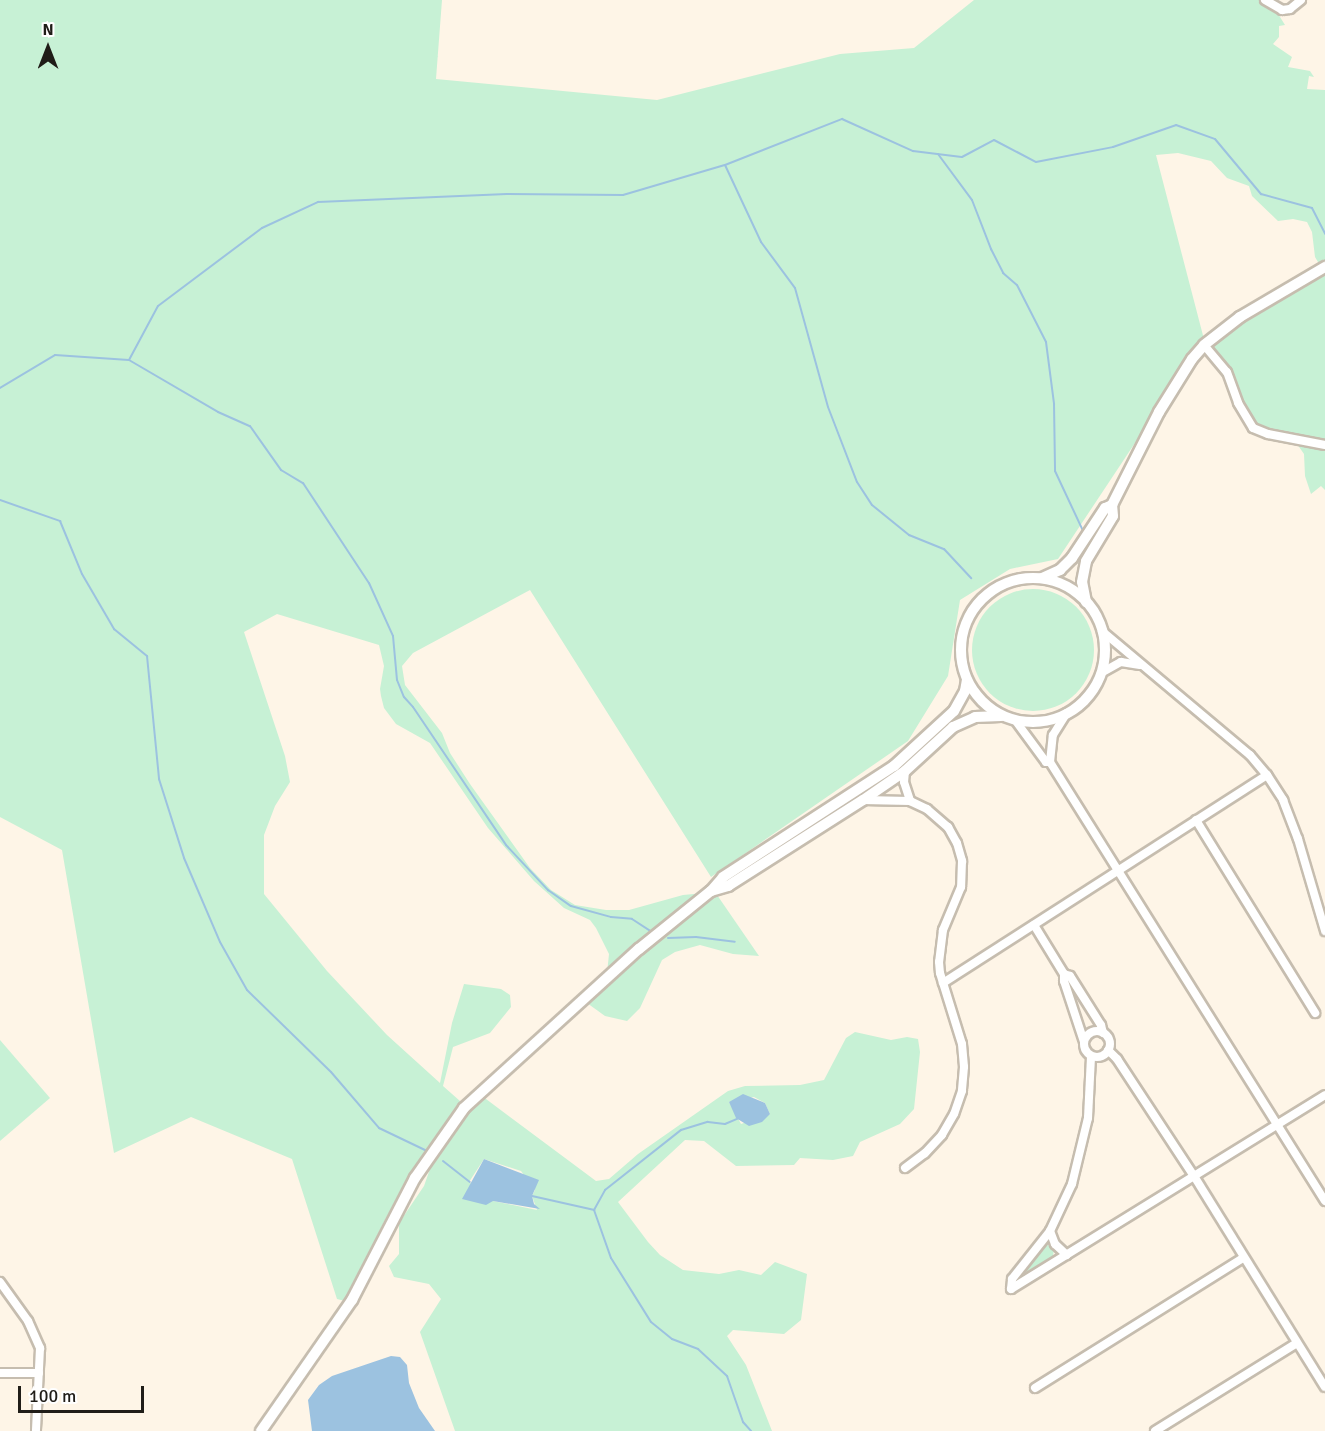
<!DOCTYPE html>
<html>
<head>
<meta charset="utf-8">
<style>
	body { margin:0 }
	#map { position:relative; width:1325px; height:1431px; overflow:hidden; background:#fef5e7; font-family:Signika,sans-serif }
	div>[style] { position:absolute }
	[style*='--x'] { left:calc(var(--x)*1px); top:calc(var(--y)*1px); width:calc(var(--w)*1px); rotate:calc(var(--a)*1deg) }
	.green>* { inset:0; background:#c7f1d5 }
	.round { border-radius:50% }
	.water>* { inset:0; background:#9cc2e0 }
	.stream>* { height:2px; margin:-1px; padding:0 1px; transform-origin:1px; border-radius:1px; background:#9cc2e0 }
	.roads { filter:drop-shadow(2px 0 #c6bdaf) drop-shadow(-2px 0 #c6bdaf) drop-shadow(0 2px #c6bdaf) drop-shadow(0 -2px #c6bdaf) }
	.minor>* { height:8px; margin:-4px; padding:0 4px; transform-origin:4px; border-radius:4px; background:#fff }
	.minor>.ring { margin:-4px; padding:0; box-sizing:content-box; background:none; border:8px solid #fff; border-radius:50% }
	.tertiary>* { height:10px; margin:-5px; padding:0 5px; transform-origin:5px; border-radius:5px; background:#fff }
	.tertiary>.ring { margin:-5px; padding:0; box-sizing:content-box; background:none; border:10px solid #fff; border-radius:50% }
	span { translate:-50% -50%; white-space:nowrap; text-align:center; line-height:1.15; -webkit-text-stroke:5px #fff; paint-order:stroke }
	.north { position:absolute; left:18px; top:18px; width:60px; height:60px; -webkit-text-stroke:4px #fff; paint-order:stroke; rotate:0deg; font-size:16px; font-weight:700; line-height:24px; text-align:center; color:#201d18 }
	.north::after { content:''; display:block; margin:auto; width:21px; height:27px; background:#201d18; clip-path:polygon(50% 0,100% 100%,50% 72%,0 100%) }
	.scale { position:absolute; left:18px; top:1386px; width:126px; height:27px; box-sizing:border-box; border:3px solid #201d18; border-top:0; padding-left:8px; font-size:18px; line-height:21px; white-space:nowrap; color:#201d18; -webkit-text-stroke:4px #fff; paint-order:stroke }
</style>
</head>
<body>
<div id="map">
	<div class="green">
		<i style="clip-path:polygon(evenodd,0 0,442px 0,436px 79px,657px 100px,840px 54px,914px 48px,974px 0,1262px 0,1275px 9px,1285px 25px,1279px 26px,1279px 37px,1273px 44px,1292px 57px,1288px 67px,1310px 71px,1314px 77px,1309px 76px,1307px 89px,1325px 90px,1325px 490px,1321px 486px,1311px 494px,1305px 476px,1304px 454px,1295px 441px,1255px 429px,1247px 417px,1231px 368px,1221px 358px,1200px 345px,1058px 559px,1010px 569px,960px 600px,948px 676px,908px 741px,711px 877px,530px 590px,413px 653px,402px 666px,405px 685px,442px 733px,450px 753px,470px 784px,530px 868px,551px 890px,575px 905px,606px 910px,629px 910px,683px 895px,715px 892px,759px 956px,733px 954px,700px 945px,675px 952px,662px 960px,640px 1008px,627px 1021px,605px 1016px,587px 1003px,586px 994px,607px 973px,609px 954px,596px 928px,590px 920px,564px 908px,534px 881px,488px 828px,430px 743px,396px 724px,384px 708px,381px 696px,380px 689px,384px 666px,379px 645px,277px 614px,244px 632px,285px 756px,290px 782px,275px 806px,264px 835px,264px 894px,327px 971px,387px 1035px,440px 1083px,452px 1023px,464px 984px,501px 989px,510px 995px,511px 1007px,490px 1033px,453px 1047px,443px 1086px,469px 1109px,482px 1096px,596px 1181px,609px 1179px,638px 1154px,728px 1091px,745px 1086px,800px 1085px,824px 1080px,846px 1038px,855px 1032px,891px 1040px,907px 1037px,918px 1039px,920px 1052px,914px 1109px,900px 1124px,860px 1142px,853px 1156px,833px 1160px,800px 1158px,794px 1165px,736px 1166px,704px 1141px,685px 1140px,618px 1202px,648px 1242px,660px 1255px,683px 1270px,719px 1274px,739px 1270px,761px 1275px,775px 1262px,807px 1274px,801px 1320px,784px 1334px,733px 1330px,727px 1336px,746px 1365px,772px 1431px,455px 1431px,420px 1332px,441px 1299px,429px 1284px,394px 1277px,389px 1266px,399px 1254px,399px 1223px,424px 1186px,431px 1166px,420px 1183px,387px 1216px,345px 1301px,337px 1299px,292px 1159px,191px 1117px,114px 1153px,62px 850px,0 817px,0 0,1178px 153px,1211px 161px,1227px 178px,1249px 186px,1252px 196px,1278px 221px,1293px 219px,1307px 222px,1312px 232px,1315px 257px,1324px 272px,1241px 320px,1206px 347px,1156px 155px,1178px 153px,0 0,754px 1097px,765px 1103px,770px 1114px,741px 1124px,729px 1102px,754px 1097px,0 0,484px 1159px,521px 1171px,535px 1190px,532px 1196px,537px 1210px,493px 1201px,469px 1182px,484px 1159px)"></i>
		<i class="round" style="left:972px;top:589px;width:122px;height:122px"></i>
		<i style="clip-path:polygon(0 1040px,50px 1098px,0 1141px)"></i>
		<i style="clip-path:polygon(1048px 1245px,1054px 1249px,1053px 1256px,1023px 1274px,1043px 1246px)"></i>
	</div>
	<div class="water">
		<i style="clip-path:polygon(743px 1094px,765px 1103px,770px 1114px,762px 1122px,749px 1126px,736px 1118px,729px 1102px)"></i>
		<i style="clip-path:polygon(484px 1159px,539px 1180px,532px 1196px,534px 1204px,540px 1209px,493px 1201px,486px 1205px,462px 1199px)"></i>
		<i style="clip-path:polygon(391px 1356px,400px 1357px,407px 1365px,409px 1383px,419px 1408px,435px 1431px,312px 1431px,308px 1400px,319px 1385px,332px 1376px)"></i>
	</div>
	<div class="stream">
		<i style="--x:938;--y:154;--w:57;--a:53.5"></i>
		<i style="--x:972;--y:200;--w:53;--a:68.8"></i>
		<i style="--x:991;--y:249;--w:27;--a:63"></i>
		<i style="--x:1003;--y:273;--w:18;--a:41"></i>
		<i style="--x:1017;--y:285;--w:64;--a:63"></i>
		<i style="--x:1046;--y:342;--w:63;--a:82.6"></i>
		<i style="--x:1054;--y:404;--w:67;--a:89.1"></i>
		<i style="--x:1055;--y:471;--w:68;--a:64.9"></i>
		<i style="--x:725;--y:165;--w:85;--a:64.9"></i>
		<i style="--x:761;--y:242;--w:57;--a:53.5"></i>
		<i style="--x:795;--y:288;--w:123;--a:74.5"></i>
		<i style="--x:828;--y:407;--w:80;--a:68.9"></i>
		<i style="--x:857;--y:482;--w:27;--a:57"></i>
		<i style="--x:872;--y:505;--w:48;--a:39"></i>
		<i style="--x:909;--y:535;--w:38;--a:22"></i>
		<i style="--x:944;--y:549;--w:40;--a:47"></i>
		<i style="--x:129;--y:360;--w:103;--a:30.3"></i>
		<i style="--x:218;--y:412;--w:35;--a:24"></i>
		<i style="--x:250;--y:426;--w:54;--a:54.8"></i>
		<i style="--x:281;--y:470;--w:26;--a:31"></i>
		<i style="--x:303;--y:483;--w:120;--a:56.6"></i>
		<i style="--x:369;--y:583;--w:58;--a:65.6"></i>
		<i style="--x:393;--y:636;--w:44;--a:84.8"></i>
		<i style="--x:397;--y:680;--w:18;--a:68"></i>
		<i style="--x:404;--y:697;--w:13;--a:48"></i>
		<i style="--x:413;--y:707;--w:166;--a:56"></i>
		<i style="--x:506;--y:845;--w:62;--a:47"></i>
		<i style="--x:548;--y:890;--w:28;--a:35"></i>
		<i style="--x:571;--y:906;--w:41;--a:15.4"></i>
		<i style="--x:611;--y:917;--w:21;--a:5"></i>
		<i style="--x:632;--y:919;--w:24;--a:33"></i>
		<i style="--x:0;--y:388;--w:64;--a:-31"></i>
		<i style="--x:55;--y:355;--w:74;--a:3.9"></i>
		<i style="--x:129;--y:360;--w:61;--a:-61.8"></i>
		<i style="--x:158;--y:306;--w:130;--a:-36.9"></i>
		<i style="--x:262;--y:228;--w:62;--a:-24.9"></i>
		<i style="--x:318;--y:202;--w:189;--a:-2.4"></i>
		<i style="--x:507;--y:194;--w:116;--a:0.5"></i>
		<i style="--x:623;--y:195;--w:106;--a:-16.4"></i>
		<i style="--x:725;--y:165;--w:126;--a:-21.5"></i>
		<i style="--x:842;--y:119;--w:78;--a:24.3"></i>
		<i style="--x:913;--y:151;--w:49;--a:7"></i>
		<i style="--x:962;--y:157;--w:36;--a:-28"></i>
		<i style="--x:994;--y:140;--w:47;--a:27.6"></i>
		<i style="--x:1036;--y:162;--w:78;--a:-11"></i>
		<i style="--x:1113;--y:147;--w:67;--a:-19.2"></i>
		<i style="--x:1176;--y:125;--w:41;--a:19.7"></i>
		<i style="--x:1215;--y:139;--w:72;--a:50.1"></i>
		<i style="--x:1261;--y:194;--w:53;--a:15.4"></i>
		<i style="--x:1312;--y:208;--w:29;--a:63"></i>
		<i style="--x:0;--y:500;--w:64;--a:19.3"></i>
		<i style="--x:60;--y:521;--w:57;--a:67.5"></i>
		<i style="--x:82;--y:574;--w:64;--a:59.8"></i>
		<i style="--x:114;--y:629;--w:43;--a:39.3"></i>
		<i style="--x:147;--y:656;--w:124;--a:84.4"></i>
		<i style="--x:159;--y:779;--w:83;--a:72.4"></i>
		<i style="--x:184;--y:858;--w:91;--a:66.8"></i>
		<i style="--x:220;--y:942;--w:55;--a:60.6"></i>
		<i style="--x:247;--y:990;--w:117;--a:44.3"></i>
		<i style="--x:331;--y:1072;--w:74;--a:49.4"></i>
		<i style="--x:379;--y:1128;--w:55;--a:25.6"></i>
		<i style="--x:668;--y:938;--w:28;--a:-2"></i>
		<i style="--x:696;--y:937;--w:39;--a:7"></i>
		<i style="--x:443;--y:1161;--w:34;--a:38"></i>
		<i style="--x:532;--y:1196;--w:64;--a:12.7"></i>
		<i style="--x:594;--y:1210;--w:51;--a:70.5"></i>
		<i style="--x:611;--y:1258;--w:75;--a:58"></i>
		<i style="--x:651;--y:1322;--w:27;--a:39"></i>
		<i style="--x:672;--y:1339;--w:28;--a:21"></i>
		<i style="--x:698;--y:1349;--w:40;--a:43"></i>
		<i style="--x:727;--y:1376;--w:49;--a:70.8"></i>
		<i style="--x:743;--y:1422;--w:12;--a:48"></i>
		<i style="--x:594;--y:1210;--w:23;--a:-61"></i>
		<i style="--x:605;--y:1190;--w:97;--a:-38.3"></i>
		<i style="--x:681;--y:1130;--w:28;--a:-17"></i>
		<i style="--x:708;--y:1122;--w:17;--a:7"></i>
		<i style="--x:725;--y:1124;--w:15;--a:-23"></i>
	</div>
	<div class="roads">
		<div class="minor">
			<i style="--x:1265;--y:0;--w:20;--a:30"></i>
			<i style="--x:1282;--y:10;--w:8;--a:-7"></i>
			<i style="--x:1290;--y:9;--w:14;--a:-39"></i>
			<i style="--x:1204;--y:345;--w:35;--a:50"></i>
			<i style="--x:1227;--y:372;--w:33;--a:70"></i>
			<i style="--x:1238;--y:403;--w:29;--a:59"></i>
			<i style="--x:1253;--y:428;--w:16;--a:22"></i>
			<i style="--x:1268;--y:434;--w:58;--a:10.9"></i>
			<i style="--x:1102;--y:631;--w:193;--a:40"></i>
			<i style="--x:1250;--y:755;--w:26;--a:50"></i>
			<i style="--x:1267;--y:775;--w:30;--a:57"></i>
			<i style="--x:1283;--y:800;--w:42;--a:69"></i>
			<i style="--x:1298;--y:839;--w:96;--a:73.6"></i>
			<i style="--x:1101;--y:673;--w:23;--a:-29"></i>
			<i style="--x:1121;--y:662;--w:19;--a:9"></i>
			<i style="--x:1015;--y:720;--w:52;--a:53.6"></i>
			<i style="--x:1046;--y:762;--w:4;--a:0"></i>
			<i style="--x:1050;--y:762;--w:518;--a:57.94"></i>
			<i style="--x:1050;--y:762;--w:27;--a:-84"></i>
			<i style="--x:1053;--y:735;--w:26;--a:-58"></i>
			<i style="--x:905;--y:771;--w:11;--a:95"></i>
			<i style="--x:904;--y:782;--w:20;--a:72"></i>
			<i style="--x:863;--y:800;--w:47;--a:1.2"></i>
			<i style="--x:910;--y:801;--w:19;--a:25"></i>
			<i style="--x:927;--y:809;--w:28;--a:41"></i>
			<i style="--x:948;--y:827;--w:18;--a:61"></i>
			<i style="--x:957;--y:843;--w:19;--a:74"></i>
			<i style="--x:962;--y:861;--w:26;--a:92"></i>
			<i style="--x:961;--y:887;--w:47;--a:112.7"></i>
			<i style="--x:943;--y:930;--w:32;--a:97"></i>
			<i style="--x:939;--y:962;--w:11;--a:85"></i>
			<i style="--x:940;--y:973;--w:74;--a:72.8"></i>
			<i style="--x:962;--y:1044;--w:23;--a:85"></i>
			<i style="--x:964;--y:1067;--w:24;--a:95"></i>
			<i style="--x:962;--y:1091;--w:24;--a:109"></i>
			<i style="--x:954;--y:1114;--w:24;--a:120"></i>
			<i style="--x:942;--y:1135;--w:25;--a:133"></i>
			<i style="--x:925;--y:1153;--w:25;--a:143"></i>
			<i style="--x:1196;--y:820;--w:227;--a:58.3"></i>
			<i style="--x:1034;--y:925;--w:57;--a:58.5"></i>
			<i style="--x:1064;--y:974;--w:6;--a:18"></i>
			<i style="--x:1070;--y:976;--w:58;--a:57.7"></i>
			<i style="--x:1101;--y:1025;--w:8;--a:76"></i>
			<i style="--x:1064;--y:974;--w:7;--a:90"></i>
			<i style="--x:1064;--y:981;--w:64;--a:71.8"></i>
			<i style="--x:943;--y:983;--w:385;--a:-32.7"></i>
			<i class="ring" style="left:1084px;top:1031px;width:18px;height:18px"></i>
			<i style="--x:1108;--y:1050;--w:13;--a:45"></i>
			<i style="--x:1117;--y:1059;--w:140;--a:56.7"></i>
			<i style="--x:1194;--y:1176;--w:248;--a:58.2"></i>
			<i style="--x:1050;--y:1231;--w:14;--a:69"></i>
			<i style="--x:1055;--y:1244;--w:16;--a:43"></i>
			<i style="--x:0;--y:1282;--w:48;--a:54.3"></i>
			<i style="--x:28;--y:1321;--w:30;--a:66"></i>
			<i style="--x:40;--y:1348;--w:83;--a:92.8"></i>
			<i style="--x:1011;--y:1289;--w:369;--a:-31.7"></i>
			<i style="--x:1011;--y:1289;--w:10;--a:-84"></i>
			<i style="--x:1012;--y:1279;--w:61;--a:-51.6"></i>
			<i style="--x:1050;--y:1231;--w:52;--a:-64.9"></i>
			<i style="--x:1072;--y:1184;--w:68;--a:-76.4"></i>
			<i style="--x:1088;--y:1118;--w:62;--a:-87.2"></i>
			<i style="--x:0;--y:1373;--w:39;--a:0"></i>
			<i style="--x:1035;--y:1388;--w:245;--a:-32"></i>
			<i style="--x:1155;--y:1431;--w:167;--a:-31.8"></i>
		</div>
		<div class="tertiary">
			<i style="--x:1042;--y:578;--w:20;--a:-24"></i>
			<i style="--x:1060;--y:570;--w:17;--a:-45"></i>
			<i style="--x:1072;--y:558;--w:60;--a:-56.6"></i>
			<i style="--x:1105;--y:508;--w:8;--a:-23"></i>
			<i class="ring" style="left:961px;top:578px;width:134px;height:134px"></i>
			<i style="--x:1086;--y:602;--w:20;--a:-101"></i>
			<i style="--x:1082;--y:582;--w:21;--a:-79"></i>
			<i style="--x:1086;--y:561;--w:52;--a:-59"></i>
			<i style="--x:1113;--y:516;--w:11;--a:-95"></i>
			<i style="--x:1112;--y:505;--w:104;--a:-63.2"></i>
			<i style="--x:1159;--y:412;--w:62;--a:-58.1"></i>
			<i style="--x:1192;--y:359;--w:18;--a:-49"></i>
			<i style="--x:1204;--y:345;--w:46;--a:-37.9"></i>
			<i style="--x:1240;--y:317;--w:99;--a:-30.5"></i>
			<i style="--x:711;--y:891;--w:18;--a:-16"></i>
			<i style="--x:728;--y:886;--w:160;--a:-32.5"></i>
			<i style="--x:863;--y:800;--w:51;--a:-34.6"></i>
			<i style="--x:905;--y:771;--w:65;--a:-42.5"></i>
			<i style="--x:953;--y:727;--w:24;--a:-24"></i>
			<i style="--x:975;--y:717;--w:26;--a:-2"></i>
			<i style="--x:261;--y:1431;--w:160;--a:-55.2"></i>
			<i style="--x:352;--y:1300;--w:137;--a:-62.7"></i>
			<i style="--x:415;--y:1178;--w:85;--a:-55"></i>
			<i style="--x:464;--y:1108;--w:236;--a:-42.3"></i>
			<i style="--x:639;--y:949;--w:92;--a:-38.9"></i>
			<i style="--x:711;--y:891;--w:18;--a:-49"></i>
			<i style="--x:723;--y:877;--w:204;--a:-33"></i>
			<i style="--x:894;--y:766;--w:81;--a:-42.5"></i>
			<i style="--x:954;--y:711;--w:23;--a:-61"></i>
			<i style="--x:965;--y:691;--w:11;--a:-80"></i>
		</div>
	</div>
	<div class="north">N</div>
	<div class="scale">100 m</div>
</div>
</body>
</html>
